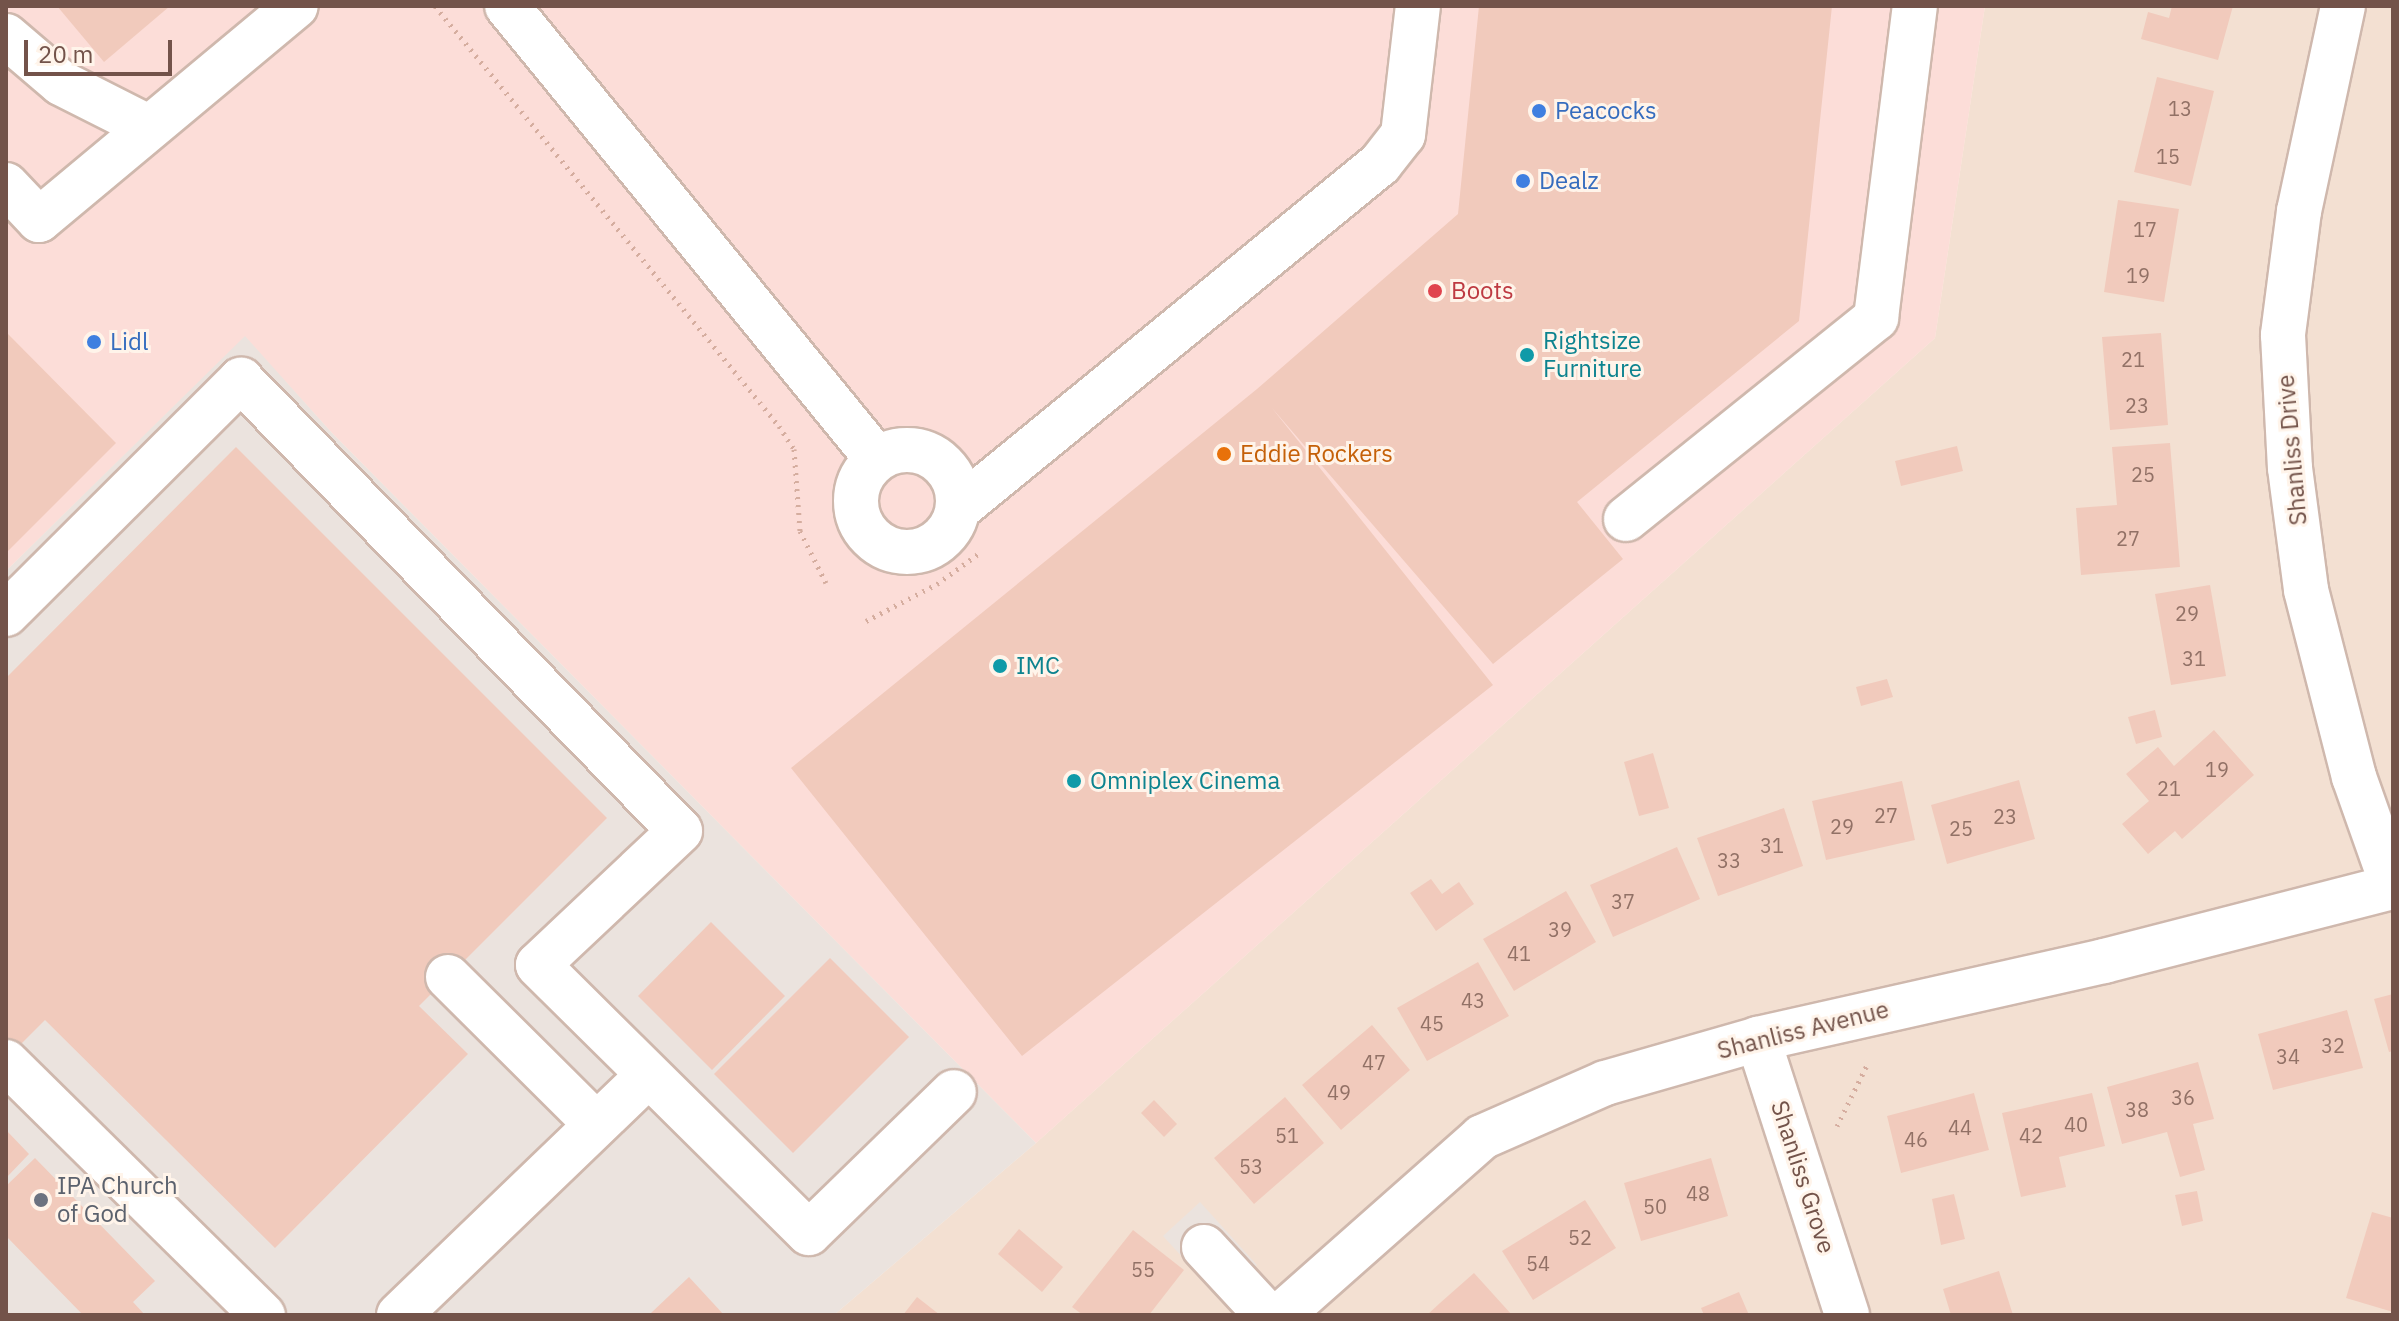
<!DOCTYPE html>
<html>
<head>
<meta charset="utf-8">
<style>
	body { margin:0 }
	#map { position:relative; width:2399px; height:1321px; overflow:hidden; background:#fcefe4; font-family:"IBM Plex Sans",sans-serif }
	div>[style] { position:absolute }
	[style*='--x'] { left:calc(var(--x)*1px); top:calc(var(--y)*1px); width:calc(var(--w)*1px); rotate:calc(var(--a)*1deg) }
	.residential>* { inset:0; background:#f3e0d2 }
	.commercial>* { inset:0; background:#fcddd8 }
	.industrial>* { inset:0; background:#ebe3de }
	.building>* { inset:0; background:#f1cabc }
	.path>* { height:5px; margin-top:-2.5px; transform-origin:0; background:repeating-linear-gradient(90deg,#d5ad9f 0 2px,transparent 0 8px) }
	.roads { filter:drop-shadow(2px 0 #cfb8ad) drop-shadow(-2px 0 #cfb8ad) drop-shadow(0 2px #cfb8ad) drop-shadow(0 -2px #cfb8ad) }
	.minor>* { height:44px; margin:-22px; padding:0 22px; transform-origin:22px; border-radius:22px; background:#fff }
	.minor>.ring { margin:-22px; padding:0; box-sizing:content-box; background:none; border:44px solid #fff; border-radius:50% }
	.dots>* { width:22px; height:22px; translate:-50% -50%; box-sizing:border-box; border:4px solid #fff4ea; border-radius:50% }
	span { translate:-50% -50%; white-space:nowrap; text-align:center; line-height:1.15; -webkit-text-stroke:6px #fff4ea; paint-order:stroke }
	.number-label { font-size:20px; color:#927166 }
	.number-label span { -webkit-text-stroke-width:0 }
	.shop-label { font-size:24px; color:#366cbe }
	.left { translate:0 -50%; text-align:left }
	.health-label { font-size:24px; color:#be3a42 }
	.culture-label { font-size:24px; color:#0d838f }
	.street-label { font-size:24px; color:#73534a }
	.food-label { font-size:24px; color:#c56008 }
	.worship-label { font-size:24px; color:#5b616d }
	.frame { position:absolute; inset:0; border:8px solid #73534a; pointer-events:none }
	.scale { position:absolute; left:24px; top:40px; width:148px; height:36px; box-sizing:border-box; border:4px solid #73534a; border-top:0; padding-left:10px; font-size:24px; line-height:28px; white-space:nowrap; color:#73534a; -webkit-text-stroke:6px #fff4ea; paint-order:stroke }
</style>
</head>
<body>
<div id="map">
	<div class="residential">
		<i style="clip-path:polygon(1985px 6px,2393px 6px,2393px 1315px,834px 1315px,1036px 1143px,1935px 338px)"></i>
	</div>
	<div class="commercial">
		<i style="clip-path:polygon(6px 6px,1985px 6px,1935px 338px,1036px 1143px,332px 433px,245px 337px,6px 571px)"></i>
	</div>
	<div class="industrial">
		<i style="clip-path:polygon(245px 336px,332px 433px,1036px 1143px,834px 1315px,6px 1315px,6px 571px)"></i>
		<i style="clip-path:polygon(1200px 1202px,1257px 1265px,1220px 1298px,1163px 1236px)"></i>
	</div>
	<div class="building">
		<i style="clip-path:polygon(57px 6px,170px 6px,104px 62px)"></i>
		<i style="clip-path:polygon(1479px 6px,1832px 6px,1799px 321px,1577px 502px,1623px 559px,1493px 664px,1272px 408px,1493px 685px,1022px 1056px,791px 768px,1257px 389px,1458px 214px)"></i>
		<i style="clip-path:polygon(2172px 6px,2233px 6px,2218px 60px,2141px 39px,2148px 12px,2169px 18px)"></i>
		<i style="clip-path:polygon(2157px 77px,2214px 91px,2191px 186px,2134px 172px)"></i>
		<i style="clip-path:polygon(2118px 200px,2179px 209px,2164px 302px,2104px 292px)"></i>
		<i style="clip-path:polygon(6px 332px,116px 443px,6px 553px)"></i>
		<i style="clip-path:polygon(2161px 333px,2168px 425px,2110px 430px,2102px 337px)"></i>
		<i style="clip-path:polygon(2170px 443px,2180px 567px,2081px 575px,2076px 508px,2117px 505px,2112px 447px)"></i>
		<i style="clip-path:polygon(1957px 446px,1963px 471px,1901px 486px,1895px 461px)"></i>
		<i style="clip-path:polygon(236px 447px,607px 818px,419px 1006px,468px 1054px,275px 1248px,45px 1020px,6px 1059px,6px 678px)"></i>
		<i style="clip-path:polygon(2210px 585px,2226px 676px,2171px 685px,2155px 594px)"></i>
		<i style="clip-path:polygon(1887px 679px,1893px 697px,1861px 706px,1856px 687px)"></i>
		<i style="clip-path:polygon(2155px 710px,2162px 737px,2136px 744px,2128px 717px)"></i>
		<i style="clip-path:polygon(2214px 730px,2254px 775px,2182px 839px,2175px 831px,2148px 854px,2122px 824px,2149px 801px,2126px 774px,2158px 747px,2174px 766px)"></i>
		<i style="clip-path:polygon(1653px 753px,1669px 808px,1639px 816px,1624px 762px)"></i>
		<i style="clip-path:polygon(2019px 780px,2035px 839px,1947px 864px,1931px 805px)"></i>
		<i style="clip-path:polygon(1902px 781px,1915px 840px,1826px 860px,1812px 801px)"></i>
		<i style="clip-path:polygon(1784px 808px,1803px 866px,1718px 896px,1697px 838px)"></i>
		<i style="clip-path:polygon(1677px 847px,1700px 899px,1613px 937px,1590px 885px)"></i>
		<i style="clip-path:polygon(1431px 879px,1442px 894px,1459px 882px,1474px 904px,1436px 931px,1410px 893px)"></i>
		<i style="clip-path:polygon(1566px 891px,1596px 942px,1514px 991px,1483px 939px)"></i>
		<i style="clip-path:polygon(711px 922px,785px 996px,712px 1070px,638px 996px)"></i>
		<i style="clip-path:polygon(830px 958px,909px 1037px,793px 1153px,714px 1074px)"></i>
		<i style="clip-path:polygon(1478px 962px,1509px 1016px,1427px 1061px,1397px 1008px)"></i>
		<i style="clip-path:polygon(2393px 994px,2393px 1051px,2389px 1052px,2374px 999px)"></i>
		<i style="clip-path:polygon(2347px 1010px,2363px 1068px,2273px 1090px,2258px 1034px)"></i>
		<i style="clip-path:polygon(1372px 1025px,1410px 1070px,1341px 1130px,1302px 1085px)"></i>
		<i style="clip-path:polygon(2198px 1062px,2214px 1119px,2193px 1124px,2205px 1170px,2180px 1177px,2167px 1132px,2122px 1144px,2107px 1087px)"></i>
		<i style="clip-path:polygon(1974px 1093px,1989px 1150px,1901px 1173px,1887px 1116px)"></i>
		<i style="clip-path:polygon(2092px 1093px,2105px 1146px,2059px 1157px,2066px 1187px,2021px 1197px,2002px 1113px)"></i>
		<i style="clip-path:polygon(1285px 1097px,1324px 1143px,1254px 1204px,1214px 1158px)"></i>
		<i style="clip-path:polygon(1154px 1100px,1177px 1124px,1164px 1137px,1141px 1113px)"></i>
		<i style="clip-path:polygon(6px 1130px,29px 1154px,6px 1178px)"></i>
		<i style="clip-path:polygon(35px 1158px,155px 1281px,133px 1302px,145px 1315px,83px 1315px,6px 1236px,6px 1186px)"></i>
		<i style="clip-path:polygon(1711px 1158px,1728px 1216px,1641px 1241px,1624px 1183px)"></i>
		<i style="clip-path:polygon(2197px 1191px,2203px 1221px,2182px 1226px,2175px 1195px)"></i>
		<i style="clip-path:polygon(1954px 1194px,1965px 1239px,1941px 1245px,1932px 1199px)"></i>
		<i style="clip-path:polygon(1585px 1200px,1616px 1248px,1533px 1300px,1502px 1251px)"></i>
		<i style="clip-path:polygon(2372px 1212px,2393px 1218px,2393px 1312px,2346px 1298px)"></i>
		<i style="clip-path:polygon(1019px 1229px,1063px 1267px,1042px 1292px,998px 1254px)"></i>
		<i style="clip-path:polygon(1133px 1230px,1184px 1270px,1149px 1315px,1083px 1315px,1072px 1307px)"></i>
		<i style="clip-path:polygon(1999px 1271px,2013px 1315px,1951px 1315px,1943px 1289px)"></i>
		<i style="clip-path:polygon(1474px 1273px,1512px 1315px,1427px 1315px,1440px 1303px)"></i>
		<i style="clip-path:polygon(689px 1277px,724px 1315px,652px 1315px,651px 1313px)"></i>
		<i style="clip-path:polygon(1739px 1292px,1749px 1315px,1704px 1315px,1701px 1308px)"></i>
		<i style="clip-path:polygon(917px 1297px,940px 1315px,903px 1315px)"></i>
	</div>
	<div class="path">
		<i style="--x:435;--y:6;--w:543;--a:50.68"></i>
		<i style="--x:779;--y:426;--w:27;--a:57"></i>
		<i style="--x:794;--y:449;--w:82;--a:85.8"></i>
		<i style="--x:800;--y:531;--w:58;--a:63.4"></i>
		<i style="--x:866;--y:621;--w:80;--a:-27.5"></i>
		<i style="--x:937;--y:584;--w:51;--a:-36.2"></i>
		<i style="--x:1837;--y:1126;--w:70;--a:-63.8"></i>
	</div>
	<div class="roads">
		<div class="minor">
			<i style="--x:507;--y:6;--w:585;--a:50.76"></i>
			<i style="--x:2343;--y:6;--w:210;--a:102.1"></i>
			<i style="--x:2299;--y:211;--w:125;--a:97.4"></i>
			<i style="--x:2283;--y:335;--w:133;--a:87"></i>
			<i style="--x:2290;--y:468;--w:123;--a:82.5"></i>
			<i style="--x:2306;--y:590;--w:193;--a:75.6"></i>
			<i style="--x:2354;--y:777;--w:117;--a:70.5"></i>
			<i style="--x:6;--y:36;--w:72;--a:40.5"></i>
			<i style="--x:61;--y:83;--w:95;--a:26.8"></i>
			<i style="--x:6;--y:185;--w:48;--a:46.7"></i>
			<i style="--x:39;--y:220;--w:334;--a:-39.8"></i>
			<i class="ring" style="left:856px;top:450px;width:58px;height:58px"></i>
			<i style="--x:958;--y:509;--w:545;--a:-39.27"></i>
			<i style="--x:1380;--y:164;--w:37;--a:-52"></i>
			<i style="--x:1403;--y:135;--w:130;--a:-83.4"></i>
			<i style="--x:1626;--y:519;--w:321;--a:-38.8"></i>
			<i style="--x:1876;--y:318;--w:314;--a:-82.9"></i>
			<i style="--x:6;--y:614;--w:332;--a:-44.9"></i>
			<i style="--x:241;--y:380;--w:629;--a:45.77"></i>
			<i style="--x:680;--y:831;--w:195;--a:136.7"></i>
			<i style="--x:538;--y:965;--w:381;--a:44.7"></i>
			<i style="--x:809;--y:1233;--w:202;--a:-44.2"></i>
			<i style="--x:448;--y:977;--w:209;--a:44.8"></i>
			<i style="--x:1758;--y:1039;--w:290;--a:72.1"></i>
			<i style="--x:6;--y:1062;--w:361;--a:44.6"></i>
			<i style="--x:1204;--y:1247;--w:93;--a:47.2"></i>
			<i style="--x:399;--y:1315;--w:346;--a:-43.9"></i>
			<i style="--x:1281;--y:1315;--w:268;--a:-41.5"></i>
			<i style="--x:1482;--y:1137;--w:134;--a:-23.7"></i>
			<i style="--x:1605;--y:1083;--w:159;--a:-16"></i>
			<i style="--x:1758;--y:1039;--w:355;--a:-12.7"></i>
			<i style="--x:2104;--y:961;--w:298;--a:-14.4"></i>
		</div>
	</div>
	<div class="dots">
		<i style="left:1539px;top:111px;background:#3f7fe0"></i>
		<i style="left:1523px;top:181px;background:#3f7fe0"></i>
		<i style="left:1435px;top:291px;background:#e0444e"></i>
		<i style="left:94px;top:342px;background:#3f7fe0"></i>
		<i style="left:1527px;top:355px;background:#0f9aa8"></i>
		<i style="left:1224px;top:454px;background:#e8710a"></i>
		<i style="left:1000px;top:666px;background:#0f9aa8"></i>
		<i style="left:1074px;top:781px;background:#0f9aa8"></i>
		<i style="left:41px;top:1200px;background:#6b7280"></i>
	</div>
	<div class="number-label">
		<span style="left:2180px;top:108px">13</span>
		<span style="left:2168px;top:156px">15</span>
		<span style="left:2145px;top:229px">17</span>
		<span style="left:2138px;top:275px">19</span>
		<span style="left:2133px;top:359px">21</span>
		<span style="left:2137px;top:405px">23</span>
		<span style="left:2143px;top:474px">25</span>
		<span style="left:2128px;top:538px">27</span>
		<span style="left:2187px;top:613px">29</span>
		<span style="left:2194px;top:658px">31</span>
		<span style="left:2217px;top:769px">19</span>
		<span style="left:2169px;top:788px">21</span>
		<span style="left:1886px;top:815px">27</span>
		<span style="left:2005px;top:816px">23</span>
		<span style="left:1842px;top:826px">29</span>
		<span style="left:1961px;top:828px">25</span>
		<span style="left:1772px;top:845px">31</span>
		<span style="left:1729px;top:860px">33</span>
		<span style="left:1623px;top:901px">37</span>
		<span style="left:1560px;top:929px">39</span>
		<span style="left:1519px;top:953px">41</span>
		<span style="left:1473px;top:1000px">43</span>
		<span style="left:1432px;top:1023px">45</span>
		<span style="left:2333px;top:1045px">32</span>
		<span style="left:2288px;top:1056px">34</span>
		<span style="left:1374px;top:1062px">47</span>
		<span style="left:1339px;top:1092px">49</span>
		<span style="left:2183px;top:1097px">36</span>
		<span style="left:2137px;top:1109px">38</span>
		<span style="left:2076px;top:1124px">40</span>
		<span style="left:1960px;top:1127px">44</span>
		<span style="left:1287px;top:1135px">51</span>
		<span style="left:2031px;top:1135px">42</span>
		<span style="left:1916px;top:1139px">46</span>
		<span style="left:1251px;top:1166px">53</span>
		<span style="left:1698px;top:1193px">48</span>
		<span style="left:1655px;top:1206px">50</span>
		<span style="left:1580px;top:1237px">52</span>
		<span style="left:1538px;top:1263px">54</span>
		<span style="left:1143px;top:1269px">55</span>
	</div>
	<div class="shop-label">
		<span class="left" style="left:1555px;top:111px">Peacocks</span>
		<span class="left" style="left:1539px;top:181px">Dealz</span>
		<span class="left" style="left:110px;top:342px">Lidl</span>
	</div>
	<div class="health-label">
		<span class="left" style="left:1451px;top:291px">Boots</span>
	</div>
	<div class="culture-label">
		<span class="left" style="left:1543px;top:355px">Rightsize<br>Furniture</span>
		<span class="left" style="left:1016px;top:666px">IMC</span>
		<span class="left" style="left:1090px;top:781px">Omniplex Cinema</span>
	</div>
	<div class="street-label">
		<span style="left:2292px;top:450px;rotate:-95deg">Shanliss Drive</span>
		<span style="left:1803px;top:1030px;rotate:-14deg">Shanliss Avenue</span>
		<span style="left:1803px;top:1177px;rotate:72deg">Shanliss Grove</span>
	</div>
	<div class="food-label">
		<span class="left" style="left:1240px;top:454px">Eddie Rockers</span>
	</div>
	<div class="worship-label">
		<span class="left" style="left:57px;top:1200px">IPA Church<br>of God</span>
	</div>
	<div class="frame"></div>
	<div class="scale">20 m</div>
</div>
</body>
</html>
